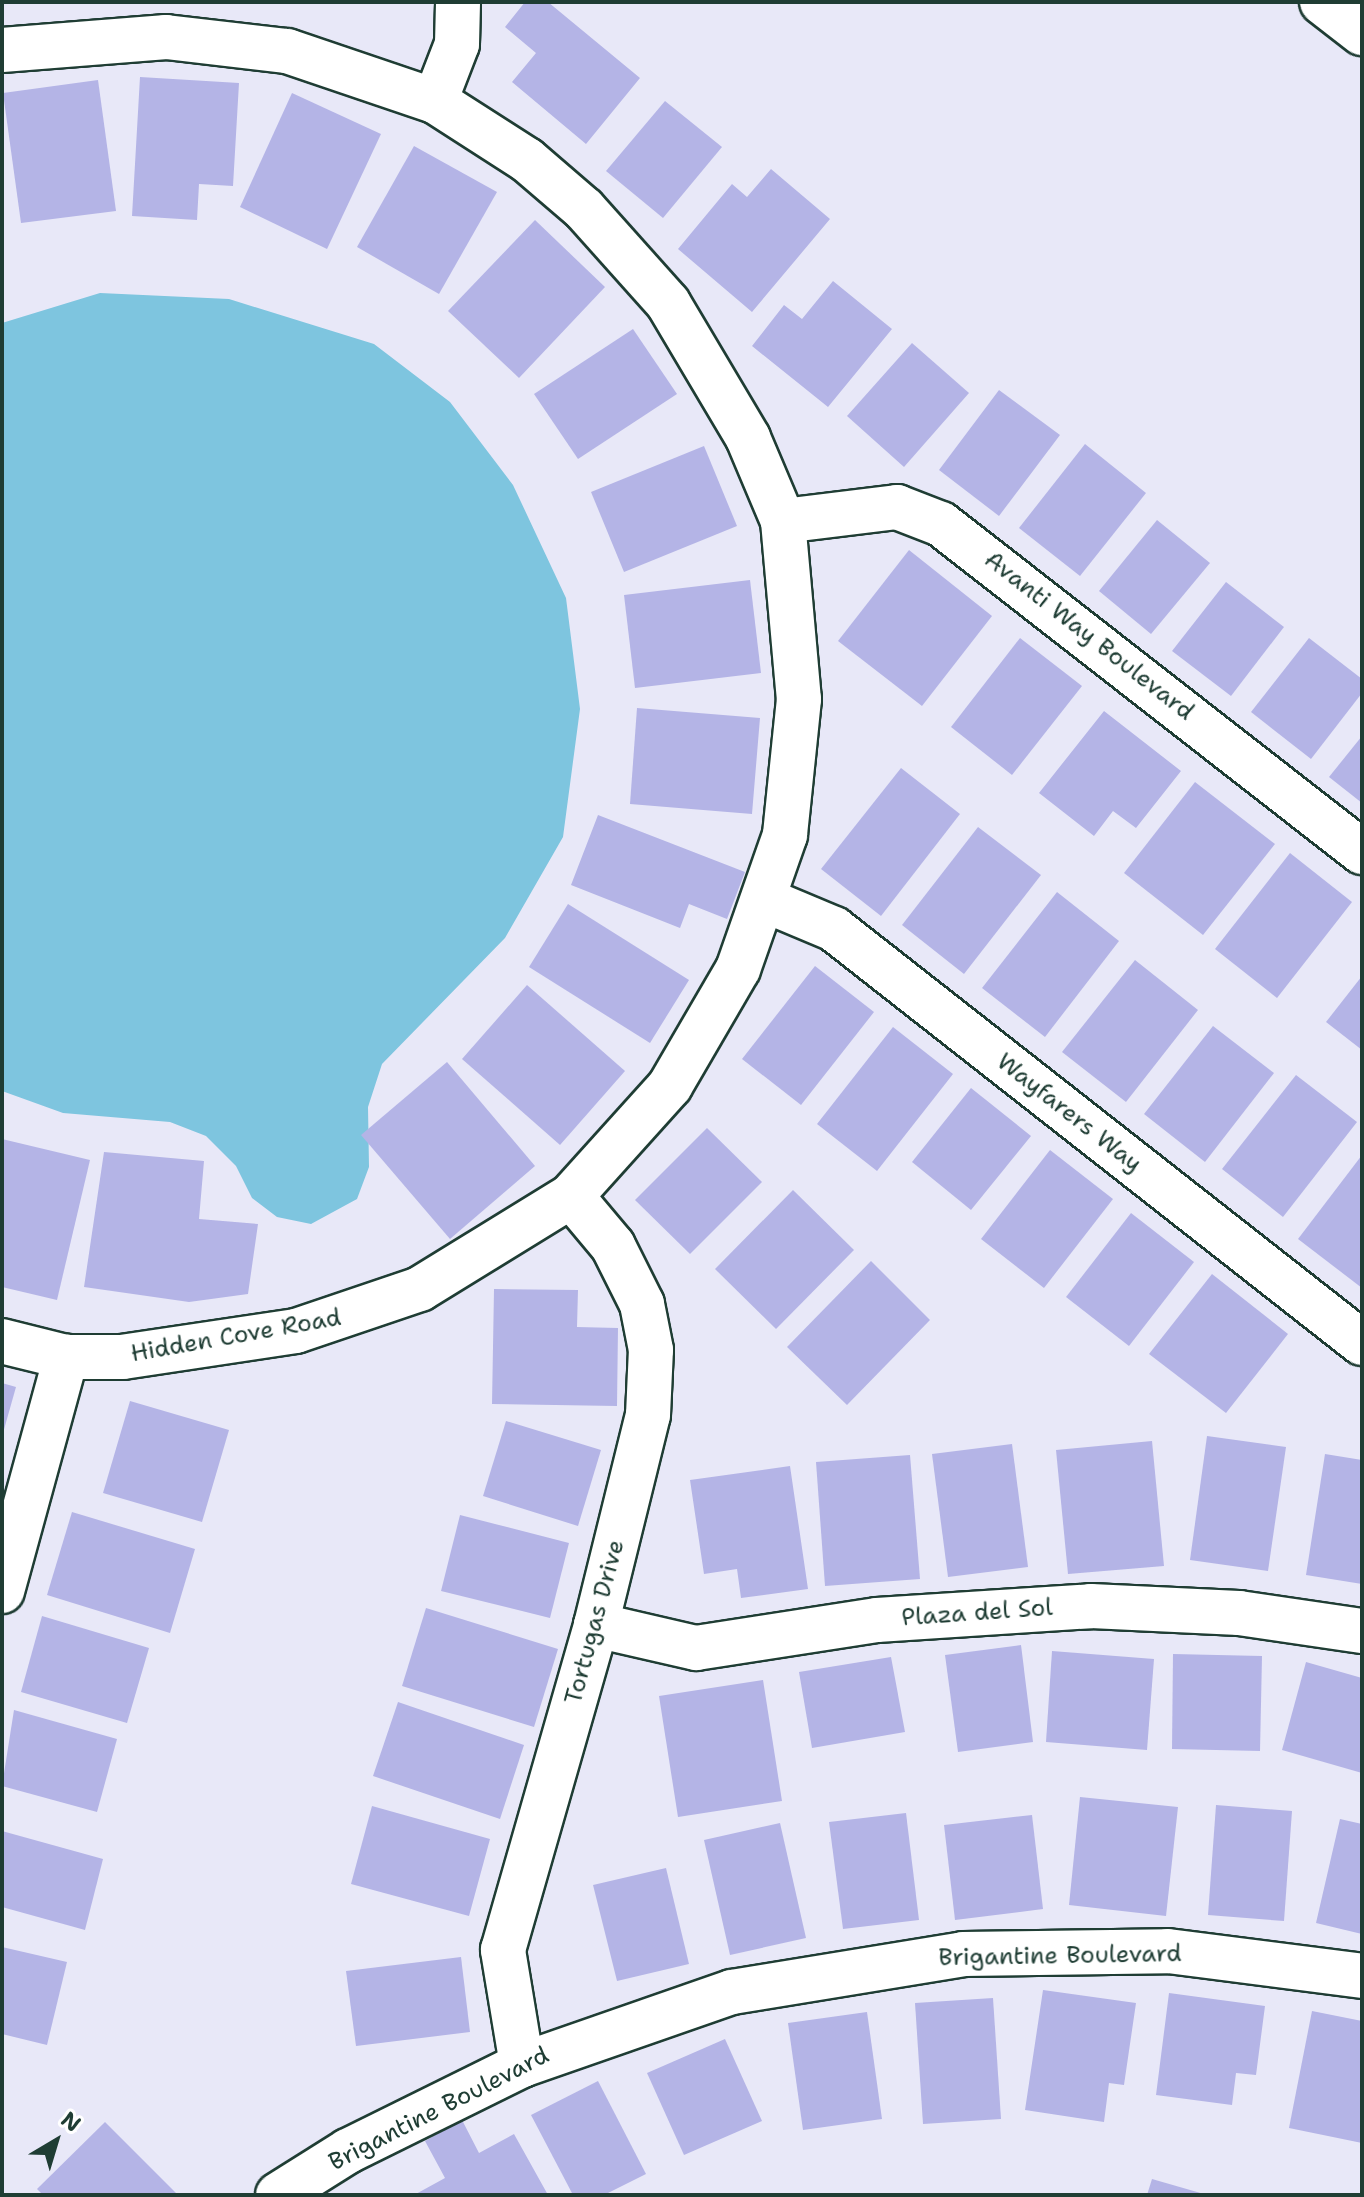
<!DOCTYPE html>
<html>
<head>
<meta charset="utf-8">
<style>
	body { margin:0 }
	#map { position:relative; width:1364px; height:2197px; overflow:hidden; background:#e8e8f8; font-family:"Shantell Sans",sans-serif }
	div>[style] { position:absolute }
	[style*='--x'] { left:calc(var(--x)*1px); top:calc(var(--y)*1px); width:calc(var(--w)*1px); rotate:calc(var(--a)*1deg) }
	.water>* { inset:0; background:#7ec5df }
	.building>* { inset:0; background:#b4b4e6 }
	.roads { filter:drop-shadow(2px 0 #1f3d34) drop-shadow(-2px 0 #1f3d34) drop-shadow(0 2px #1f3d34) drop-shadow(0 -2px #1f3d34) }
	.minor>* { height:44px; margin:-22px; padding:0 22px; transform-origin:22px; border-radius:22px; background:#fff }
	span { translate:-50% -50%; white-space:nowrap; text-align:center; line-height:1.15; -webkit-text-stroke:8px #fff; paint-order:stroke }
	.street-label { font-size:24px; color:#1f3d34 }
	.frame { position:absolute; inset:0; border:4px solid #1f3d34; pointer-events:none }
	.north { position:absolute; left:16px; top:2101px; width:80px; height:80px; -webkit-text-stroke:6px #fff; paint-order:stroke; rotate:38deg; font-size:22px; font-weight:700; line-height:32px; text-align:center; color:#1f3d34 }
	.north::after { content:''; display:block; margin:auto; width:28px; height:36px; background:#1f3d34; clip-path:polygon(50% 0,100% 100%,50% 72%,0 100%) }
</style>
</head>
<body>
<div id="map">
	<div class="water">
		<i style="clip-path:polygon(100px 293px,229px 299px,374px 344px,450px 402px,513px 485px,566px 598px,580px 709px,563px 837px,505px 938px,382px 1064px,368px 1107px,369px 1167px,357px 1199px,311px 1224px,277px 1217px,252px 1198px,236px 1166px,206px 1136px,170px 1122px,63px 1113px,2px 1091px,2px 323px)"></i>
	</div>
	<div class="building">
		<i style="clip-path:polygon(525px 2px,548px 2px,640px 78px,586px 144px,512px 82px,536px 53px,505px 27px)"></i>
		<i style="clip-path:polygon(140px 77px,239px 83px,233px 186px,199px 184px,197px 220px,132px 216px)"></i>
		<i style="clip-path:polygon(98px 80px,116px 211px,21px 223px,3px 93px)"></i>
		<i style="clip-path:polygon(292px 93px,381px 134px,327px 249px,240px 207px)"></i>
		<i style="clip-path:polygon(665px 101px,722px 147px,663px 218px,606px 171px)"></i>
		<i style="clip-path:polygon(414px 146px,497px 192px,439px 294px,357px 247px)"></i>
		<i style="clip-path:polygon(771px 169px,830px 219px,752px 312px,678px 249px,732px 184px,747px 197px)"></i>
		<i style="clip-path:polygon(535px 220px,605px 287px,519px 378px,448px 311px)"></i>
		<i style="clip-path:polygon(833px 281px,892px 329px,828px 407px,752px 346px,784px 305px,802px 319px)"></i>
		<i style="clip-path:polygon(633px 329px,677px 394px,578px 459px,534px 394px)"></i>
		<i style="clip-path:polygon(912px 343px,969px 393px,904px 467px,847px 416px)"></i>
		<i style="clip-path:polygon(999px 390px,1060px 435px,999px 516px,939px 470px)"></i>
		<i style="clip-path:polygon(1085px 444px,1146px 493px,1080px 576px,1019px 528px)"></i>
		<i style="clip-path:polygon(704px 446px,737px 526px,624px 572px,591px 492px)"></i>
		<i style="clip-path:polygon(1157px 520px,1210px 563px,1151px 634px,1099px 591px)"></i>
		<i style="clip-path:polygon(909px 550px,992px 616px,922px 706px,838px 641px)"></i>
		<i style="clip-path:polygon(750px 580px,761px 673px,635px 688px,624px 595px)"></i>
		<i style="clip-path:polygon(1226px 582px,1284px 627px,1231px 696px,1172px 651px)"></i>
		<i style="clip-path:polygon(1020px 638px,1082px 686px,1012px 775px,951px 727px)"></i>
		<i style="clip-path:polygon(1309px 638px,1362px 679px,1362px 693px,1311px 759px,1251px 712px)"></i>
		<i style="clip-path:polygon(637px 708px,760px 718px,752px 814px,630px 804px)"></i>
		<i style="clip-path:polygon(1104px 711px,1181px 771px,1136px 828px,1113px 811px,1094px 836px,1039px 793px)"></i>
		<i style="clip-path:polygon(1362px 736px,1362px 803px,1329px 777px)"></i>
		<i style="clip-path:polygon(901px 768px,960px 814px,881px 916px,821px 869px)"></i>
		<i style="clip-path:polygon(1195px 782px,1275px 844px,1203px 935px,1124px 873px)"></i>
		<i style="clip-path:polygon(598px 815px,745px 872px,727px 919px,689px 904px,680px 928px,571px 885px)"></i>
		<i style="clip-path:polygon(978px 827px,1041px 875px,964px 974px,902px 925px)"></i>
		<i style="clip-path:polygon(1290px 853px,1352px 902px,1277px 998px,1215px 949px)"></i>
		<i style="clip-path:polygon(1057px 892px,1119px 941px,1045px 1037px,982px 988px)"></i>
		<i style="clip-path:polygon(568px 904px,689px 980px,650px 1043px,529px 967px)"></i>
		<i style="clip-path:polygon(1135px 960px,1198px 1010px,1126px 1102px,1062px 1052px)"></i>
		<i style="clip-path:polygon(815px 966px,874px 1012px,801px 1105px,742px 1059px)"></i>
		<i style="clip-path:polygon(1362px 976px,1362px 1050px,1326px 1022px)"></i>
		<i style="clip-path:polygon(527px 985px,625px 1071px,560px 1145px,462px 1059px)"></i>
		<i style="clip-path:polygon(1213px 1026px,1274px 1073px,1205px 1162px,1144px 1114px)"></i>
		<i style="clip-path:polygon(893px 1027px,953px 1074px,877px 1171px,817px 1124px)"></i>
		<i style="clip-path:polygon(447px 1062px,535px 1166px,450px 1239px,361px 1135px)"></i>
		<i style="clip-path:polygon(1296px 1075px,1357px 1122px,1283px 1217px,1222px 1169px)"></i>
		<i style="clip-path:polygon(971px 1088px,1031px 1136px,971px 1210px,912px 1162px)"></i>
		<i style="clip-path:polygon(707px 1128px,762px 1182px,690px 1254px,635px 1200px)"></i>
		<i style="clip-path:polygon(2px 1139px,90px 1160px,57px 1300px,2px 1287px)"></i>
		<i style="clip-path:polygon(1050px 1150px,1113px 1199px,1044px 1288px,981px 1239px)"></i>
		<i style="clip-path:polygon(104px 1152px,204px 1161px,199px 1219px,258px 1224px,248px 1294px,189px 1302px,84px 1287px)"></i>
		<i style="clip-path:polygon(1362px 1155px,1362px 1288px,1298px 1239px)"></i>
		<i style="clip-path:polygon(793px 1190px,854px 1250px,776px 1329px,715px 1269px)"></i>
		<i style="clip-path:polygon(1131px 1213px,1194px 1262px,1129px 1346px,1066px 1297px)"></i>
		<i style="clip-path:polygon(871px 1261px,930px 1320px,847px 1405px,787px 1347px)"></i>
		<i style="clip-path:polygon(1212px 1274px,1288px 1334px,1226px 1413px,1149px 1354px)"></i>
		<i style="clip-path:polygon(494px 1289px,578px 1290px,577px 1327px,618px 1328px,617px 1406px,492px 1404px)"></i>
		<i style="clip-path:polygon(2px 1383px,16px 1387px,3px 1433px,2px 1433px)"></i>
		<i style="clip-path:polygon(130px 1401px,229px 1430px,202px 1522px,103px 1493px)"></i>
		<i style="clip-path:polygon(506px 1421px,601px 1450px,578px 1526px,483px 1496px)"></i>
		<i style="clip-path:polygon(1207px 1436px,1286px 1447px,1268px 1571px,1190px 1560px)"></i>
		<i style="clip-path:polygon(1152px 1441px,1164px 1566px,1068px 1574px,1056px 1450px)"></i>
		<i style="clip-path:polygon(1012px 1444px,1028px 1567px,948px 1577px,932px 1454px)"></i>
		<i style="clip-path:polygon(1325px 1454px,1362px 1460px,1362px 1584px,1306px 1575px)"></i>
		<i style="clip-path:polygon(910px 1455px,920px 1579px,825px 1586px,816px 1462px)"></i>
		<i style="clip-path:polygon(790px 1466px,808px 1589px,741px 1598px,737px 1569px,704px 1574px,690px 1480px)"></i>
		<i style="clip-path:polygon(72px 1512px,195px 1549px,170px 1633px,47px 1595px)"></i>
		<i style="clip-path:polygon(460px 1515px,569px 1543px,550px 1618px,441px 1591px)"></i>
		<i style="clip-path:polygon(426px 1608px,558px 1649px,534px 1727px,402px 1686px)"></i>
		<i style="clip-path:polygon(42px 1616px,149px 1648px,127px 1723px,21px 1692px)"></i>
		<i style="clip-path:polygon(1021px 1645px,1033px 1742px,958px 1752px,945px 1655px)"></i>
		<i style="clip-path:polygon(1052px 1651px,1154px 1659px,1147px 1750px,1046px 1742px)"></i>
		<i style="clip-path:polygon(1173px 1654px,1262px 1656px,1260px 1751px,1172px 1749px)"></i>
		<i style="clip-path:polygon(891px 1657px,905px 1732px,812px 1748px,799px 1672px)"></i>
		<i style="clip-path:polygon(1306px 1662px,1362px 1678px,1362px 1773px,1282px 1750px)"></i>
		<i style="clip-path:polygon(763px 1680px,782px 1801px,678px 1817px,659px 1696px)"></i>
		<i style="clip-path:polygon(398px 1702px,524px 1745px,500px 1819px,373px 1776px)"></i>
		<i style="clip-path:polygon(14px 1710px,117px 1739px,97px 1812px,2px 1786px)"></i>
		<i style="clip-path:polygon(1080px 1797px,1178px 1807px,1166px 1916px,1069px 1905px)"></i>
		<i style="clip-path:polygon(1216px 1805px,1292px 1811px,1284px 1921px,1208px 1915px)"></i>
		<i style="clip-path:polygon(372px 1806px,490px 1839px,469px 1916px,351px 1884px)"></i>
		<i style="clip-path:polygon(906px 1813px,919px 1920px,843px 1929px,829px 1822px)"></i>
		<i style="clip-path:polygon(1032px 1815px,1043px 1909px,955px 1920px,944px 1825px)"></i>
		<i style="clip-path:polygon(1340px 1819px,1362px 1824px,1362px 1934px,1316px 1923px)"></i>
		<i style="clip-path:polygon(780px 1823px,806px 1938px,730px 1955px,704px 1840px)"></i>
		<i style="clip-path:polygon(2px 1831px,103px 1859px,85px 1930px,2px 1907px)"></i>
		<i style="clip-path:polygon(666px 1868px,689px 1964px,617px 1981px,593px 1885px)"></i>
		<i style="clip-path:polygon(2px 1947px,67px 1962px,47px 2045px,2px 2034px)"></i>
		<i style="clip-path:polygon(461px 1957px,470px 2032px,356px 2046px,346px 1971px)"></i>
		<i style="clip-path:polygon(1043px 1990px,1136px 2003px,1124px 2085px,1109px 2083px,1104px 2122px,1025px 2110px)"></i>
		<i style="clip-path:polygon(1169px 1993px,1265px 2006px,1256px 2075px,1236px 2073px,1232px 2105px,1156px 2095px)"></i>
		<i style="clip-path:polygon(993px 1998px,1001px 2119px,923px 2124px,915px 2003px)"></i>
		<i style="clip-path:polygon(1312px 2011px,1362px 2021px,1362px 2143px,1289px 2128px)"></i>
		<i style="clip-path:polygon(867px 2012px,882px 2119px,803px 2130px,788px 2023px)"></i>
		<i style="clip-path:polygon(725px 2039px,762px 2121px,684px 2155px,647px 2073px)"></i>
		<i style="clip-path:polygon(598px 2081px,646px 2174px,604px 2195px,573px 2195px,531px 2115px)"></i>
		<i style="clip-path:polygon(462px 2120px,479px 2153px,514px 2134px,548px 2195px,414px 2195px,445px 2178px,425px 2141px)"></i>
		<i style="clip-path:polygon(105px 2122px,178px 2195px,43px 2195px,37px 2189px)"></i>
		<i style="clip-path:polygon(1152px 2179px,1204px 2194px,1204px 2195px,1147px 2195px)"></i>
	</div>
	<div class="roads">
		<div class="minor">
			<i style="--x:1322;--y:2;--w:51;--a:37.8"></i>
			<i style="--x:2;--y:50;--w:165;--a:-4.5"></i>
			<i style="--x:166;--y:37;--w:122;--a:6.6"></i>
			<i style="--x:287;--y:51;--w:156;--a:18.7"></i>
			<i style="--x:435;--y:101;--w:109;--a:32.7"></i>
			<i style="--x:527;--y:160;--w:75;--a:40.7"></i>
			<i style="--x:584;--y:209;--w:126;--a:48.2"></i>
			<i style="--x:668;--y:303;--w:157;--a:59.3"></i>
			<i style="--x:748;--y:438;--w:90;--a:67.1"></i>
			<i style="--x:783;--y:521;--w:179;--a:84.9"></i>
			<i style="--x:799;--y:699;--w:137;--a:95.9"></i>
			<i style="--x:785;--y:835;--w:142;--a:109.3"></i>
			<i style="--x:738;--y:969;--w:135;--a:120.2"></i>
			<i style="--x:670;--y:1086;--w:148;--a:132"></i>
			<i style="--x:571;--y:1196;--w:177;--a:148.4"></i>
			<i style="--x:420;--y:1289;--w:131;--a:161.3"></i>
			<i style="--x:296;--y:1331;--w:175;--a:171.5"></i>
			<i style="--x:123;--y:1357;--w:57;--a:180"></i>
			<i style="--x:66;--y:1357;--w:66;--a:-166"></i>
			<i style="--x:435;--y:101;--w:61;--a:-68.9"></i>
			<i style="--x:457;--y:44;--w:42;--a:-88.6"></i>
			<i style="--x:783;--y:521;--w:115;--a:-7"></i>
			<i style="--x:897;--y:507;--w:47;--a:21.1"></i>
			<i style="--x:941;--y:524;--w:534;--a:37.92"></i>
			<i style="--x:765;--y:900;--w:75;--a:22.8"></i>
			<i style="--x:834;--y:929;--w:671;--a:38.1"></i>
			<i style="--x:2;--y:1591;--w:243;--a:-74.7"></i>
			<i style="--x:596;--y:1625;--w:103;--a:13"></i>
			<i style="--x:696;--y:1648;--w:183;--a:-8.8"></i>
			<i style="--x:877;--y:1620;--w:214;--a:-3.7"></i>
			<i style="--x:1091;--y:1606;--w:148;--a:2.7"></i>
			<i style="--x:1239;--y:1613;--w:124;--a:8.3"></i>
			<i style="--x:522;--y:2065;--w:117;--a:-99.4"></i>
			<i style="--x:503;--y:1950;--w:338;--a:-74"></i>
			<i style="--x:596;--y:1625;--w:216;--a:-76.1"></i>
			<i style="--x:648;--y:1415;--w:65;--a:-87.4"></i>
			<i style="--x:651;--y:1350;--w:47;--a:-101.1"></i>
			<i style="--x:642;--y:1304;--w:65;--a:-116.6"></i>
			<i style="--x:613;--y:1246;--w:65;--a:-130"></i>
			<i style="--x:278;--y:2195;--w:83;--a:-32.2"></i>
			<i style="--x:348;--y:2151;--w:194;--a:-26.3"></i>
			<i style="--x:522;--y:2065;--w:222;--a:-19.2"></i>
			<i style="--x:732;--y:1992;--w:234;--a:-9.3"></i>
			<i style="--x:963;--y:1954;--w:205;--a:-0.8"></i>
			<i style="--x:1168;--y:1951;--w:196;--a:7.3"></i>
		</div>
	</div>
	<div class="street-label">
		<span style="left:1089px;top:636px;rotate:38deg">Avanti Way Boulevard</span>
		<span style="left:1069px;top:1113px;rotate:38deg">Wayfarers Way</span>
		<span style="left:236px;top:1336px;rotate:-10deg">Hidden Cove Road</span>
		<span style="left:977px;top:1613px;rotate:-4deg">Plaza del Sol</span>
		<span style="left:595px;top:1622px;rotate:-75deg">Tortugas Drive</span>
		<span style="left:1060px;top:1956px;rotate:-1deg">Brigantine Boulevard</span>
		<span style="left:439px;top:2109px;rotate:-27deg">Brigantine Boulevard</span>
	</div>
	<div class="frame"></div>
	<div class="north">N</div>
</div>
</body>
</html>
